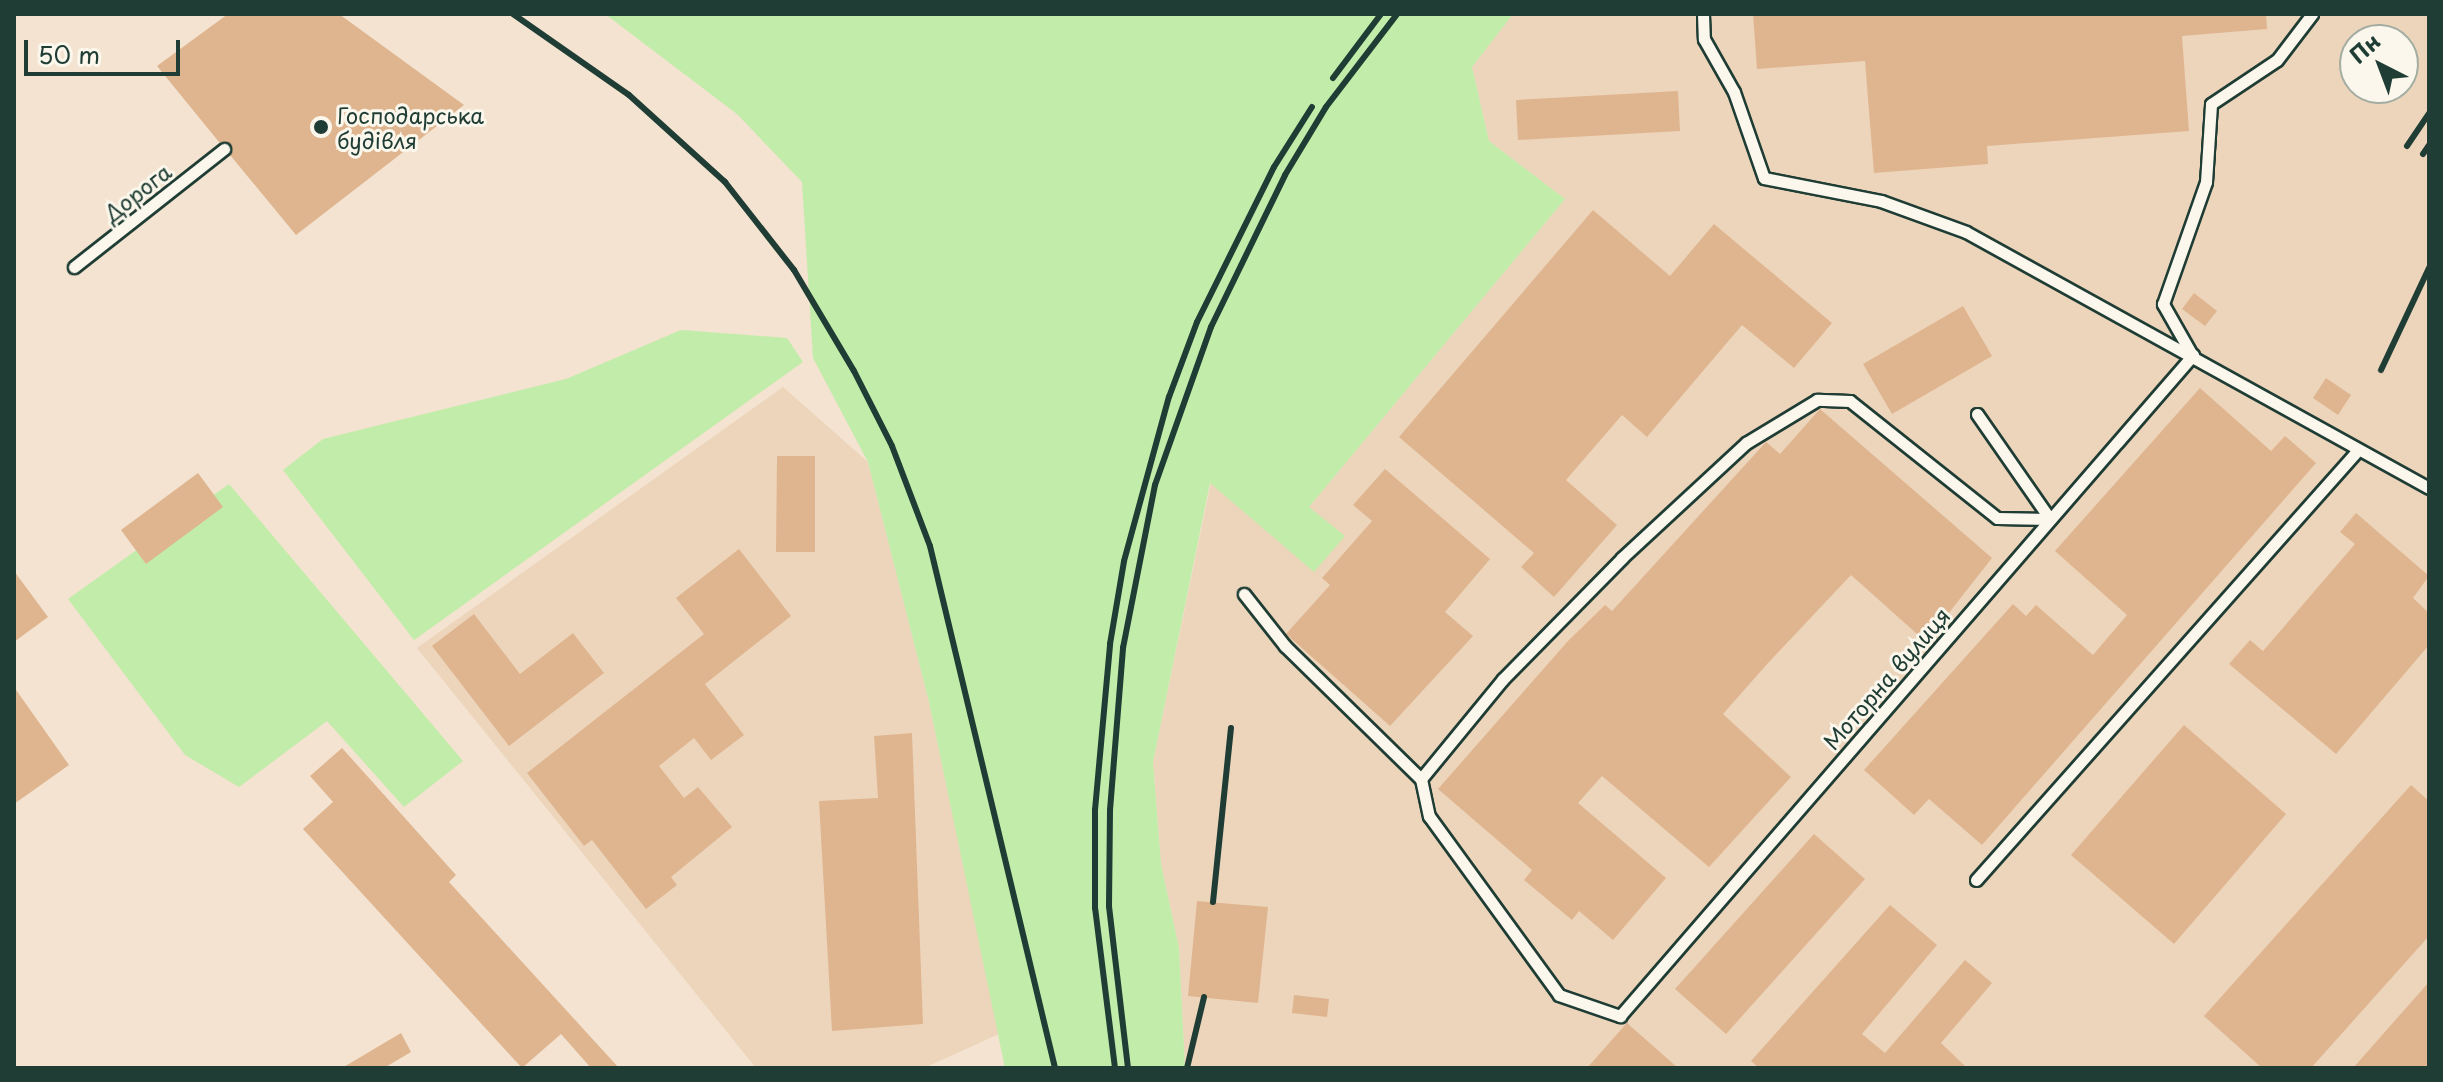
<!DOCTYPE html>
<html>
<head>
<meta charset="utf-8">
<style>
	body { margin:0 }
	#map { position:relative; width:2443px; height:1082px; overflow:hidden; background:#f3e3d0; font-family:"Playpen Sans",sans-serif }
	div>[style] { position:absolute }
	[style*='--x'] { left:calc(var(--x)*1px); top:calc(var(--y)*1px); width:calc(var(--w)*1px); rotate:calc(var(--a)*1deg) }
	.built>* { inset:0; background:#edd5bc }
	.green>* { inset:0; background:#c2eca9 }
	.building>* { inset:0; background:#dfb58f }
	.roads { filter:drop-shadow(2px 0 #1f3d34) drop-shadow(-2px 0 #1f3d34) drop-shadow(0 2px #1f3d34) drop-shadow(0 -2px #1f3d34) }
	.service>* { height:11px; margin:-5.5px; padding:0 5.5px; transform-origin:5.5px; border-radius:5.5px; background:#fbf7ec }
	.rail>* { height:6px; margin:-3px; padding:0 3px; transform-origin:3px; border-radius:3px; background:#1f3d34 }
	.dots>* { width:22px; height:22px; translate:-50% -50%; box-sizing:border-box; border:4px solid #fbf7ec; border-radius:50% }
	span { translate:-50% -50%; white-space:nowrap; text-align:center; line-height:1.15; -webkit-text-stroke:6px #fbf7ec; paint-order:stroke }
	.poi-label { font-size:22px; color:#1f3d34 }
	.left { translate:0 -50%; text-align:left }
	.street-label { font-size:22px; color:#1f3d34 }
	.frame { position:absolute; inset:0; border:16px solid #1f3d34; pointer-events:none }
	.north { position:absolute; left:2339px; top:24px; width:80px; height:80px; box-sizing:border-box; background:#fbf7ec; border:2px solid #a3ada2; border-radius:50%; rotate:318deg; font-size:22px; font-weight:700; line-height:32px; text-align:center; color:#1f3d34 }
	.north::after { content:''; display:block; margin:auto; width:28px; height:36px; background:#1f3d34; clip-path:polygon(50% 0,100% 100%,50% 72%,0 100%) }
	.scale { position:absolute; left:24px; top:40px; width:156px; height:36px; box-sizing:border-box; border:4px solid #1f3d34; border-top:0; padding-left:10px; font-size:24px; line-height:28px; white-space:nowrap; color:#1f3d34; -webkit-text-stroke:6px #fbf7ec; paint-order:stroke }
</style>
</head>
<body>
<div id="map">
	<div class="built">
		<i style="clip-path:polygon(evenodd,1513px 14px,2429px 14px,2429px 1068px,1185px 1068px,1179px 948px,1161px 864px,1153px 762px,1211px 482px,1314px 571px,1309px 507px,1565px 199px,1489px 141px,1472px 67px,1513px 14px,2355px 40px,2403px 40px,2403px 88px,2355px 88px,2355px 40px)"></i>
		<i style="clip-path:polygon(783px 387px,868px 462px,929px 702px,999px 1034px,924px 1068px,756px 1068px,417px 648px)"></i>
	</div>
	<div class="green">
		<i style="clip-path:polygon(605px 14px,1513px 14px,1472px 67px,1489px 141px,1565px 199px,1309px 507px,1345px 536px,1314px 572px,1210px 483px,1153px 762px,1161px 864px,1179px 948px,1185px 1068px,1005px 1068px,929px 702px,868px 462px,813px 358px,802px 182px,737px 114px)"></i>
		<i style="clip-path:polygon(681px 330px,787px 338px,803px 362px,414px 640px,283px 470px,323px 439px,566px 379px)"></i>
		<i style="clip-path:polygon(229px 484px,463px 761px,404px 807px,327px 721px,239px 787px,185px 755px,68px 599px)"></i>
	</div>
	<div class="building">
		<i style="clip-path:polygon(228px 14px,339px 14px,464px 105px,296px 235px,230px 155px,230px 143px,219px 142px,157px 66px)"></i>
		<i style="clip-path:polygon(1753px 14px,2266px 14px,2267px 29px,2182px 36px,2189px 131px,1987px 146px,1988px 164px,1874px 173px,1865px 61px,1757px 69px)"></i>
		<i style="clip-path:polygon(1678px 91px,1680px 131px,1518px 140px,1516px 100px)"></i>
		<i style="clip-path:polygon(1593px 210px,1670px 276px,1714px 224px,1832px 323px,1794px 368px,1742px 325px,1647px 437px,1622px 415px,1566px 480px,1617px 525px,1554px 597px,1521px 567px,1534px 553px,1399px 437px)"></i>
		<i style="clip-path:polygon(2194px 293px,2217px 311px,2205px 326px,2182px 309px)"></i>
		<i style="clip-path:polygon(1963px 306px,1992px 356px,1892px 414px,1863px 364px)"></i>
		<i style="clip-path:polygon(2326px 378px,2351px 395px,2338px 415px,2313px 398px)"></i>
		<i style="clip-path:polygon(2200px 388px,2271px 451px,2285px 436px,2316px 463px,1982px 845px,1929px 799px,1914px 815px,1864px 770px,2013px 604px,2026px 616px,2036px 605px,2093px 655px,2127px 615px,2055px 551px)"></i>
		<i style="clip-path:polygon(1820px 409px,1992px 558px,1926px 642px,1851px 575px,1768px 663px,1723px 714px,1791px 777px,1709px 867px,1602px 776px,1578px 803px,1666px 878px,1613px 940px,1579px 911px,1572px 920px,1524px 880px,1532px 870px,1438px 789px,1568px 641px,1605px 605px,1612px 611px,1766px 442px,1780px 454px)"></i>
		<i style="clip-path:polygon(777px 456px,815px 456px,815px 552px,776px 552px)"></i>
		<i style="clip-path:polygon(1385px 469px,1490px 559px,1445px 612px,1473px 636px,1390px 726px,1286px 634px,1330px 585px,1322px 578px,1372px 521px,1353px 505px)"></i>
		<i style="clip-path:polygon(198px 473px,223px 507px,146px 564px,121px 530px)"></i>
		<i style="clip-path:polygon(2356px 513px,2429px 576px,2413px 598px,2429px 613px,2429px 645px,2336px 754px,2229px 664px,2250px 640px,2263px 651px,2355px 544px,2340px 532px)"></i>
		<i style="clip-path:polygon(739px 549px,791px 616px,705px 684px,744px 735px,711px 760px,694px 738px,659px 766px,684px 798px,698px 787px,732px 827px,671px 877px,677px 885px,646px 909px,592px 840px,584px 846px,527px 773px,704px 634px,676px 598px)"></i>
		<i style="clip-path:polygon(14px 571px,48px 617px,14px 642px)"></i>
		<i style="clip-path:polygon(474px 614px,520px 674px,573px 633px,604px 673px,509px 746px,432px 646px)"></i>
		<i style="clip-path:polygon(14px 687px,69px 765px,14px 804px)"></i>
		<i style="clip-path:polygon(2184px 725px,2286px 814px,2174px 944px,2071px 855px)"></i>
		<i style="clip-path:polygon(912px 733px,923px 1024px,832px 1031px,819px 801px,878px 798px,874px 736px)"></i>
		<i style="clip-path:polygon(342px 748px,456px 875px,449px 882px,619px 1068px,591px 1068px,561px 1034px,522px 1068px,303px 829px,333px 802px,310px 776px)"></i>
		<i style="clip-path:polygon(2411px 785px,2429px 801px,2429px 936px,2311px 1068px,2262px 1068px,2204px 1016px)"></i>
		<i style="clip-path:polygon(1814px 834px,1865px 879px,1726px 1034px,1675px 989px)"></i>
		<i style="clip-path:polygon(1197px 901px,1268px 907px,1258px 1003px,1188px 996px)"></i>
		<i style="clip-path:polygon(1890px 905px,1937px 945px,1862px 1034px,1885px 1053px,1965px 960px,1992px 983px,1941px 1043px,1967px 1068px,1759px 1068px,1751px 1061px)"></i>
		<i style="clip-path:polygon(2429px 982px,2429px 1068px,2353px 1068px)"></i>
		<i style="clip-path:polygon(1294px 995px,1329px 999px,1327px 1017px,1292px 1013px)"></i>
		<i style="clip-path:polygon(1627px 1023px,1678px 1068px,1587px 1068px)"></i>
		<i style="clip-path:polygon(401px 1033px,411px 1052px,384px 1068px,342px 1068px)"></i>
	</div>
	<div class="roads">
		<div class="service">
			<i style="--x:1703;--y:14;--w:25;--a:88"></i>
			<i style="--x:1704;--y:39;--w:61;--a:60.5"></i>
			<i style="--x:1734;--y:92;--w:91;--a:70.8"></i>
			<i style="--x:1764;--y:178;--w:119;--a:11.1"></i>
			<i style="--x:1881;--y:201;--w:90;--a:20"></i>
			<i style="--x:1966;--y:232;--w:529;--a:28.94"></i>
			<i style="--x:74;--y:267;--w:191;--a:-38.2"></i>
			<i style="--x:2192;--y:355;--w:59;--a:-119.6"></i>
			<i style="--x:2163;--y:304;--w:129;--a:-70.6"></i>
			<i style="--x:2206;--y:182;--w:78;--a:-86.3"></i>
			<i style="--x:2211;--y:104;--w:79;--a:-33.7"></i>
			<i style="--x:2277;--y:60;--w:58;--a:-52.7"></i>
			<i style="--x:1977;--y:414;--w:128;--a:55.2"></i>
			<i style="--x:2050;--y:519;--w:53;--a:-178.9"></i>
			<i style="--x:1997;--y:518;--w:188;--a:-141.5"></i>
			<i style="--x:1850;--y:401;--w:33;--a:-178"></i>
			<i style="--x:1817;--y:400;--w:83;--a:148.8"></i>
			<i style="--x:1746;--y:443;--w:169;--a:137.2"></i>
			<i style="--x:1622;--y:558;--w:170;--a:134.5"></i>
			<i style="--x:1503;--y:679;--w:129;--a:129.4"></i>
			<i style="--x:1421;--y:779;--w:38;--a:78"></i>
			<i style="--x:1429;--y:816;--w:221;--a:54"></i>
			<i style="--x:1559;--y:995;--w:65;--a:19"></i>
			<i style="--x:1620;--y:1016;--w:875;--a:-49.08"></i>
			<i style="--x:1244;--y:594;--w:66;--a:51.7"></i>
			<i style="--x:1285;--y:646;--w:190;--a:44.4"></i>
			<i style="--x:1976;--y:880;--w:575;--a:-48.38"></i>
		</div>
	</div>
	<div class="rail">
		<i style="--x:513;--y:14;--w:141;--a:34.9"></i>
		<i style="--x:629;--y:95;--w:130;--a:42.2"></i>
		<i style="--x:725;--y:182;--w:112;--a:51.9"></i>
		<i style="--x:794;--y:270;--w:117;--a:59.3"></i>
		<i style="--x:854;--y:371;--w:84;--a:63.1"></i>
		<i style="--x:892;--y:446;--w:107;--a:69.2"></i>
		<i style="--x:930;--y:546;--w:537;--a:76.53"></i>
		<i style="--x:1333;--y:78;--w:80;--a:-53.1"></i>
		<i style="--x:2407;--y:146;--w:40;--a:-56"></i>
		<i style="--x:2423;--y:154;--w:11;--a:-56"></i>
		<i style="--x:2381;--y:370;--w:113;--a:-64.8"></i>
		<i style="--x:1213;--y:902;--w:175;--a:-84.1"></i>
		<i style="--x:1115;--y:1068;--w:161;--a:-97.1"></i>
		<i style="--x:1095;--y:908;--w:98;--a:-90"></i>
		<i style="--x:1095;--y:810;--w:167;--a:-84.8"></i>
		<i style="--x:1110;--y:644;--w:84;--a:-80.4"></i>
		<i style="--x:1124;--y:561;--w:170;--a:-74.7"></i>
		<i style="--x:1169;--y:397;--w:80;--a:-69.5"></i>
		<i style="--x:1197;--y:322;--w:173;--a:-63.6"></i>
		<i style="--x:1274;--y:167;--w:71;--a:-57.7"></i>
		<i style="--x:1128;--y:1068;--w:163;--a:-96.7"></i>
		<i style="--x:1109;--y:906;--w:96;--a:-89.4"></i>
		<i style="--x:1110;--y:810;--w:163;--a:-85.4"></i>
		<i style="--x:1123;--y:648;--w:166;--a:-78.9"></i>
		<i style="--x:1155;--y:485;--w:168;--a:-70.5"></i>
		<i style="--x:1211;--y:327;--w:169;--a:-64"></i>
		<i style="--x:1285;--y:175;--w:79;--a:-58.9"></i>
		<i style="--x:1326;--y:107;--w:117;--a:-52.6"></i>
		<i style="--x:1187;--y:1068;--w:73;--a:-76.5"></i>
	</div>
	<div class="dots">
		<i style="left:321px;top:127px;background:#1f3d34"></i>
	</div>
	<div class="poi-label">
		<span class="left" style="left:337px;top:127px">Господарська<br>будівля</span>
	</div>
	<div class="street-label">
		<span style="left:137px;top:192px;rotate:-38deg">Дорога</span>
		<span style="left:1886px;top:678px;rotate:-49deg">Моторна вулиця</span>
	</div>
	<div class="frame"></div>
	<div class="north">Пн</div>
	<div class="scale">50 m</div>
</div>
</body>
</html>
